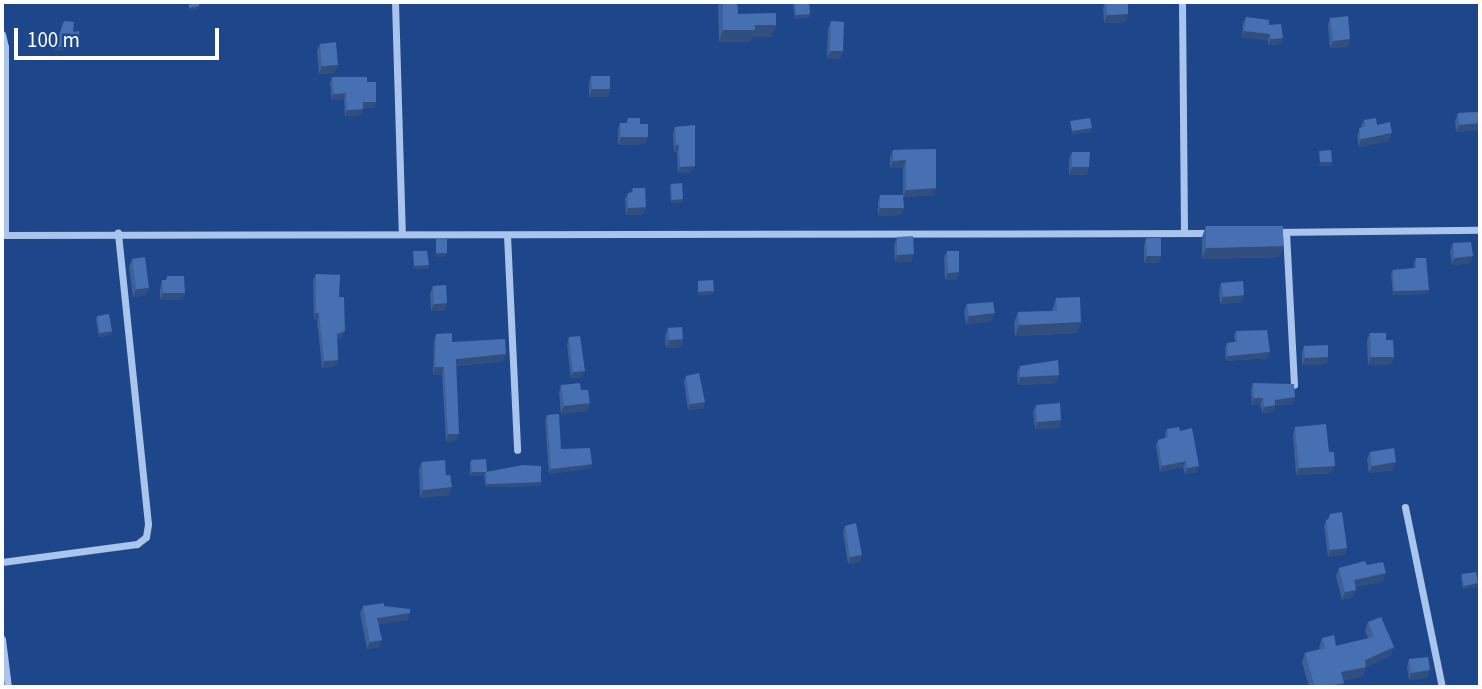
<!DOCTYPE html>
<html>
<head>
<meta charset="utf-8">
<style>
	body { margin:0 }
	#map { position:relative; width:1482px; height:689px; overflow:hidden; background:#1e478b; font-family:"Source Sans 3",sans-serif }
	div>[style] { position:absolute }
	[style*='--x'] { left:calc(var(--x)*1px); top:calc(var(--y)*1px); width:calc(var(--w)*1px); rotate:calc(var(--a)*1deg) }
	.minor>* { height:7px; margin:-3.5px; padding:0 3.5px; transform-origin:3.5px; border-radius:3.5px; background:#aac4ec }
	.wall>* { inset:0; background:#3d6099 }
	.shaded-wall>* { inset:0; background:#324e7d }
	.building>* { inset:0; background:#4770b2 }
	span { translate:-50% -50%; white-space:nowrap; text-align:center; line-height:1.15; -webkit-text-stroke:5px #1e478b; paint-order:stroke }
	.frame { position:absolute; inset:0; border:4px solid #fff; pointer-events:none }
	.scale { position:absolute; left:14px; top:28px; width:205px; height:32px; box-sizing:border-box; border:4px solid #fff; border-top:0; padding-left:9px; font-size:21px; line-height:24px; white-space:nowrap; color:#fff; -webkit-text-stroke:5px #1e478b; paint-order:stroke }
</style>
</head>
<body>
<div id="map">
	<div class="minor">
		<i style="--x:395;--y:2;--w:231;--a:88.3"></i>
		<i style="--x:1182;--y:2;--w:231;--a:89.5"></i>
		<i style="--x:2;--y:34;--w:13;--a:77"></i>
		<i style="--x:5;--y:47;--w:188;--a:90"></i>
		<i style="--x:1274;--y:232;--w:206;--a:-0.6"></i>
		<i style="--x:1286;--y:232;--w:153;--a:87"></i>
		<i style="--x:2;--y:235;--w:1208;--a:-0.09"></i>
		<i style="--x:507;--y:235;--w:215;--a:87.3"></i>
		<i style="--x:1405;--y:507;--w:184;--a:78.4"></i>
		<i style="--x:2;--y:562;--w:136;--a:-7.6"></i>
		<i style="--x:137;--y:544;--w:11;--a:-38"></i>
		<i style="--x:146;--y:537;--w:13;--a:-81"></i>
		<i style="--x:148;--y:524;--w:293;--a:-95.9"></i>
		<i style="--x:2;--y:639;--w:48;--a:82.9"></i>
	</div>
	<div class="wall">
		<i style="clip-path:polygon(718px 2px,737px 2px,738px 14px,776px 25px,771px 37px,752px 37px,750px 42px,719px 42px)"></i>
		<i style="clip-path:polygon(795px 2px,810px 14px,809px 17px,795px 19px,793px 5px)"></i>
		<i style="clip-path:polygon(1105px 2px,1128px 2px,1126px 22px,1104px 23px,1103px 8px)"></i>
		<i style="clip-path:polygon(1246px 17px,1269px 25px,1283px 38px,1281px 44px,1268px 45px,1268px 40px,1242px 37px,1243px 23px)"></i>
		<i style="clip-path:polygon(1330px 18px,1348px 47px,1330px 48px,1328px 25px)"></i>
		<i style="clip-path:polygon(831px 21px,843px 51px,840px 59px,827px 58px,828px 29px)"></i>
		<i style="clip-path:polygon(320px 44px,335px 73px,319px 74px,317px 51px)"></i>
		<i style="clip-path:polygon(591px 76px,610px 89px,608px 97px,589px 97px,589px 84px)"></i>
		<i style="clip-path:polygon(332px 77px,367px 82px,376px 102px,374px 108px,363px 108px,361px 115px,345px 116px,344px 99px,332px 100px,330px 83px)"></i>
		<i style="clip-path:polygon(1480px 112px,1479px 130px,1456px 132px,1455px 121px,1458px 113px)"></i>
		<i style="clip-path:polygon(628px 118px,645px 144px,618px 145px,618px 130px,620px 123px,626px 123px)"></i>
		<i style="clip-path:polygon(1364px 120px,1377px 125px,1389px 141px,1359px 147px,1357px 136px)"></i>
		<i style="clip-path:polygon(675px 127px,692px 172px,678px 173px,677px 152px,674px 152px,673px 133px)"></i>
		<i style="clip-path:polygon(936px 149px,933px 195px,903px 197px,903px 168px,890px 168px,890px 157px,893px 150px)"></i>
		<i style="clip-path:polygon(1072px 152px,1087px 175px,1069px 175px,1069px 159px)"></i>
		<i style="clip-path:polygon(671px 184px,682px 203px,671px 203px,670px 188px)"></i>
		<i style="clip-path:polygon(633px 188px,646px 207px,643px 214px,626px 215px,625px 199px,628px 193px,631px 193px)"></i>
		<i style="clip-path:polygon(880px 195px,901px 215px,878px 216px,878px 203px)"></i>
		<i style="clip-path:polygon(1206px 226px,1283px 246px,1279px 257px,1202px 259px,1202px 237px)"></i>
		<i style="clip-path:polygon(897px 237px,911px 262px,895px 262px,894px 245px)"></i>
		<i style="clip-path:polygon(1146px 238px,1159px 263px,1144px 263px,1144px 246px)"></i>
		<i style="clip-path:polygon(1453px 243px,1470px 263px,1452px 265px,1450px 251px)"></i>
		<i style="clip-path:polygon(947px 251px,959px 272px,956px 280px,945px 280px,944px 258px)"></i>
		<i style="clip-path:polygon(1416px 258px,1429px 290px,1427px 294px,1393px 295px,1391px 274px,1393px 270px,1414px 268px,1414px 262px)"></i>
		<i style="clip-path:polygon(132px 259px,146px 295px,133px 297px,129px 267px)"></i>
		<i style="clip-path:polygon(316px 274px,339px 297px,342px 338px,337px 339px,338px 360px,336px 366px,322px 368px,317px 320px,314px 320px,313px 280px)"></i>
		<i style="clip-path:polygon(167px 276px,185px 293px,182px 300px,160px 300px,160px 288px,162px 280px,166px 280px)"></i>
		<i style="clip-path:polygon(1221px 283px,1244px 295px,1242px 302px,1220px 304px,1219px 291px)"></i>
		<i style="clip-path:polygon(433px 286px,447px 303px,444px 311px,431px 311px,430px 294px)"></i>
		<i style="clip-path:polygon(1056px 298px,1081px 322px,1077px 333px,1015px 336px,1014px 323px,1018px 312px,1052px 311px)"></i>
		<i style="clip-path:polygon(967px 304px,992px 321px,966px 324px,964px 312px)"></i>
		<i style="clip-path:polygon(97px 316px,112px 331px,111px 335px,99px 337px,96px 320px)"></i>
		<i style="clip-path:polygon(668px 328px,683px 339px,681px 347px,666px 348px,665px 336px)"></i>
		<i style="clip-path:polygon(1236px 331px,1268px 358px,1226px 361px,1225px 349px,1227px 343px,1235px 342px,1234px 336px)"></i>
		<i style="clip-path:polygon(1370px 333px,1386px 340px,1394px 357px,1391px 364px,1368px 365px,1367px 340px)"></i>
		<i style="clip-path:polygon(436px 334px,452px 342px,504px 361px,456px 366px,456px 441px,446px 442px,442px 374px,433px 375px,434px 341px)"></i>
		<i style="clip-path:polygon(569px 337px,582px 377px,571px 378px,567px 344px)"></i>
		<i style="clip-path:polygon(1304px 346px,1328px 357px,1326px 364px,1302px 365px,1302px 353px)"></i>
		<i style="clip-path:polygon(1020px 366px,1059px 375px,1056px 383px,1018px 385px,1017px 373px)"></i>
		<i style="clip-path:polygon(686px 376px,705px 402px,703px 408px,688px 410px,684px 382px)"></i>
		<i style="clip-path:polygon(1253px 383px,1293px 404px,1275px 406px,1273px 412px,1262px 413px,1260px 404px,1252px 405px,1251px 389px)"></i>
		<i style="clip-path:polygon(561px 385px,581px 390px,590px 403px,587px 411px,561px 414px,559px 392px)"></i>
		<i style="clip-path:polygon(1036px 405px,1061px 420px,1059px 428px,1035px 429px,1033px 412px)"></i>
		<i style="clip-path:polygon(547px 415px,561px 449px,592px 464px,590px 468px,549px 474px,545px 420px)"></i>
		<i style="clip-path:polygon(1295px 427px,1329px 452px,1332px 473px,1296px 475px,1293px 435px)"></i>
		<i style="clip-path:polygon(1167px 429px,1180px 431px,1197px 472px,1185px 474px,1183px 467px,1160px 472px,1156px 445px,1158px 440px,1166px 438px,1165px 434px)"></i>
		<i style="clip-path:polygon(1370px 452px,1393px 470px,1369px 473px,1367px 460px)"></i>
		<i style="clip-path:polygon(471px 460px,487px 472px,541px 482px,539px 486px,486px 487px,484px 476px,470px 476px,470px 463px)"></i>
		<i style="clip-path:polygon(422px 462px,446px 475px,449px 495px,420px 498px,419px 469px)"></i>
		<i style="clip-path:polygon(1330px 514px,1347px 548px,1345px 554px,1328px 557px,1324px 526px)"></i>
		<i style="clip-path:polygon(845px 526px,860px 562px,848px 564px,843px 532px)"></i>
		<i style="clip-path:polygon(1367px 565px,1383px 581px,1355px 587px,1356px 590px,1353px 597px,1342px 600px,1336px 576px,1339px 568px)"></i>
		<i style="clip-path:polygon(1462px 574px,1477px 587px,1463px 589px,1461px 578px)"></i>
		<i style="clip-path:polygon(363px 606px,384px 606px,408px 620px,378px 624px,382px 640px,379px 647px,367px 649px,360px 613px)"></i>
		<i style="clip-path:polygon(1368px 622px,1394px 647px,1390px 656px,1366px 667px,1363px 676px,1343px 680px,1344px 683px,1342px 687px,1309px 687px,1302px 662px,1305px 653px,1320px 649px,1319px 647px,1322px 638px,1336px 646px,1368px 638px,1365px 631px)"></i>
		<i style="clip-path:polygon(1409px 659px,1428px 677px,1409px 680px,1407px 667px)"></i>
	</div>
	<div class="shaded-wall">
		<i style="clip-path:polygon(199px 6px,198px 10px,188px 11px,189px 8px)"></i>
		<i style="clip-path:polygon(810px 14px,809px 17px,795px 19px,796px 15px)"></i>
		<i style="clip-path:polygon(1128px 14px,1126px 22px,1104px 23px,1107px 15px)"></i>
		<i style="clip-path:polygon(755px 25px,776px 25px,771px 37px,752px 37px,750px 42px,719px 42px,723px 30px)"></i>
		<i style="clip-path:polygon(1244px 31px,1270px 34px,1268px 40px,1242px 37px)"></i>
		<i style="clip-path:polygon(1283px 38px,1281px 44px,1268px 45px,1271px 39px)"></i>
		<i style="clip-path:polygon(1350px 39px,1348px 47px,1330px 48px,1333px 41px)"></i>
		<i style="clip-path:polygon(80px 46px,78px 49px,54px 51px,55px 47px)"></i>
		<i style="clip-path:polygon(830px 51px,843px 51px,840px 59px,827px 58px)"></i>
		<i style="clip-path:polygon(338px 65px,335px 73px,319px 74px,322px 66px)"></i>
		<i style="clip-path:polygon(592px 89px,610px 89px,608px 97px,589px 97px)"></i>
		<i style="clip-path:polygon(346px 93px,344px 99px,332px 100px,334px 94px)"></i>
		<i style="clip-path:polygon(363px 102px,376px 102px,374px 108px,361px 108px)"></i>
		<i style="clip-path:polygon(363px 109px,361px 115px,345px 116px,347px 110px)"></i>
		<i style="clip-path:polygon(1480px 123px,1479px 130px,1456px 132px,1459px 125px)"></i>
		<i style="clip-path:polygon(1092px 128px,1090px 132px,1070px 135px,1072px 131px)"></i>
		<i style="clip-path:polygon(1392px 133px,1389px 141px,1359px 147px,1361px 139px)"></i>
		<i style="clip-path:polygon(621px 137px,648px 137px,645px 144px,618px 145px)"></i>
		<i style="clip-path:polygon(676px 145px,679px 145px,677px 152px,674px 152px)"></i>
		<i style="clip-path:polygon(906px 160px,903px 168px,890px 168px,893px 161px)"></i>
		<i style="clip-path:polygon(1320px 162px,1332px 162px,1331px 166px,1318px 166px)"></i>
		<i style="clip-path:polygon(695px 166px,692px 172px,678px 173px,680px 167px)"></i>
		<i style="clip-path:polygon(1072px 167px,1089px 167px,1087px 175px,1069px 175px)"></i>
		<i style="clip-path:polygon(936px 188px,933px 195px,903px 197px,906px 190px)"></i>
		<i style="clip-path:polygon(683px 199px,682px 203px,671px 203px,672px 200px)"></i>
		<i style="clip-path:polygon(646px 207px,643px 214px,626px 215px,628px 208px)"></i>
		<i style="clip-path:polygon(880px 208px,904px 208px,901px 215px,878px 216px)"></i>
		<i style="clip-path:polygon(1283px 246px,1279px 257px,1202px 259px,1206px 248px)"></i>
		<i style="clip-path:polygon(436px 253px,447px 253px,445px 257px,434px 257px)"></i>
		<i style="clip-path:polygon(914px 254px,911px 262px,895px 262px,897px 255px)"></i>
		<i style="clip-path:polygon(1147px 256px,1161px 256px,1159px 263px,1144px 263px)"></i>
		<i style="clip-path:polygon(1473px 256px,1470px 263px,1452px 265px,1454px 258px)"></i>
		<i style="clip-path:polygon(429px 265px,428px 269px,412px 269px,414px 266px)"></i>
		<i style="clip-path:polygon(959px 272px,956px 280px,945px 280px,948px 273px)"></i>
		<i style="clip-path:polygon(149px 288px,146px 295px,133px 297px,136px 289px)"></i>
		<i style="clip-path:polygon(1429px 290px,1427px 294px,1393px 295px,1394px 291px)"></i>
		<i style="clip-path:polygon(714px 291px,713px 295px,697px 296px,698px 292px)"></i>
		<i style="clip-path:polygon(163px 293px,185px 293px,182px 300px,160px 300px)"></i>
		<i style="clip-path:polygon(1244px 295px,1242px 302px,1220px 304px,1223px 297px)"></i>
		<i style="clip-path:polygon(447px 303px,444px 311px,431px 311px,434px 304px)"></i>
		<i style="clip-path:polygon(316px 313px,319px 313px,317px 320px,314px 320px)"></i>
		<i style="clip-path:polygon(995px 313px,992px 321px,966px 324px,969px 316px)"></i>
		<i style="clip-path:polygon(1081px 322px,1077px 333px,1015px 336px,1019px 325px)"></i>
		<i style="clip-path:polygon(112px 331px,111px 335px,99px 337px,100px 333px)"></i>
		<i style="clip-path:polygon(345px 331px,342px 338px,335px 340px,337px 334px)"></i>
		<i style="clip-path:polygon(683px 339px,681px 347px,666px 348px,669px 340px)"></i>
		<i style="clip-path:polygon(1270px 352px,1268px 358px,1226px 361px,1228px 356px)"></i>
		<i style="clip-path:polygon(506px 354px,504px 361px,453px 366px,456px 359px)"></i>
		<i style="clip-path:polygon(1328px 357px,1326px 364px,1302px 365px,1305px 358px)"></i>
		<i style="clip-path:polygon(1371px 357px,1394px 357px,1391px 364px,1368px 365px)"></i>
		<i style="clip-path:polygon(338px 360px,336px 366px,322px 368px,324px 361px)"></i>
		<i style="clip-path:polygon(435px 367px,444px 367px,442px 374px,433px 375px)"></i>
		<i style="clip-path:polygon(585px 371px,582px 377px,571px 378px,573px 372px)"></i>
		<i style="clip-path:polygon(1059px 375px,1056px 383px,1018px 385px,1020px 377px)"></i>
		<i style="clip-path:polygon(1295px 397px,1293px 404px,1275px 406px,1273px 412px,1262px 413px,1264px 407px,1275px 400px)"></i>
		<i style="clip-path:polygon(1254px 398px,1263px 398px,1260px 404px,1252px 405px)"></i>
		<i style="clip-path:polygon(705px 402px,703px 408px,688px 410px,690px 404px)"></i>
		<i style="clip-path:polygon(590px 403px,587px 411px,561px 414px,564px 406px)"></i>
		<i style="clip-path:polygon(1061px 420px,1059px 428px,1035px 429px,1037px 422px)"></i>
		<i style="clip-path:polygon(448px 434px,459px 434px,456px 441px,446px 442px)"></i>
		<i style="clip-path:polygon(1186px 461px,1183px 467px,1160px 472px,1162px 466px)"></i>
		<i style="clip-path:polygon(1396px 462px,1393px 470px,1369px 473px,1372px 466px)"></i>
		<i style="clip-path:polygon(592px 464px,590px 468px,549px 474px,551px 469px)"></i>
		<i style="clip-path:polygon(1199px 466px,1197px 472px,1185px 474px,1187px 468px)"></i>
		<i style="clip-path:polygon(1335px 466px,1332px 473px,1296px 475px,1299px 468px)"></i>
		<i style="clip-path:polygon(472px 472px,486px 472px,484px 476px,470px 476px)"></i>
		<i style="clip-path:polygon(541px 482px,539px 486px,486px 487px,487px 484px)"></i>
		<i style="clip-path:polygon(452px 487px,449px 495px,420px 498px,423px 490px)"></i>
		<i style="clip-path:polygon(1347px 548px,1345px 554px,1328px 557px,1330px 550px)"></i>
		<i style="clip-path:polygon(862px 555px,860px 562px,848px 564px,850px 557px)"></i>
		<i style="clip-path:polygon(1386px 573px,1383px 581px,1351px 588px,1354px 580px)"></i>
		<i style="clip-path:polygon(1478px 583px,1477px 587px,1463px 589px,1464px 586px)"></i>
		<i style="clip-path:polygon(1356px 590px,1353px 597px,1342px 600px,1345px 592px)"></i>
		<i style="clip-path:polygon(410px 613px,408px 620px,374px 625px,377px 618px)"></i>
		<i style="clip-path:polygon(382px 640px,379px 647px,367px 649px,370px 642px)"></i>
		<i style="clip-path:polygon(1394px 647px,1390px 656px,1366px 667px,1363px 676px,1338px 681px,1341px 672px)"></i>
		<i style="clip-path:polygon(1430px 670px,1428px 677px,1409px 680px,1411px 673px)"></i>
		<i style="clip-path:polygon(1344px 683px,1342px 687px,1323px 687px)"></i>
	</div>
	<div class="building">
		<i style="clip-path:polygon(189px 2px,199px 2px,199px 6px,189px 8px)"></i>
		<i style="clip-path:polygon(723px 2px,737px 2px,738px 14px,776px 13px,776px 25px,755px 25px,755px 30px,723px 30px)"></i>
		<i style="clip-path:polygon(795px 2px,809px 2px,810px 14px,796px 15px)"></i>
		<i style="clip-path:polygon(1106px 2px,1128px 2px,1128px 14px,1107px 15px)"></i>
		<i style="clip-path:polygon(1348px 16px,1350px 39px,1333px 41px,1330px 18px)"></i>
		<i style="clip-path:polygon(1246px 17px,1269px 20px,1269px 25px,1281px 24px,1283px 38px,1271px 39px,1270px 34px,1244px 31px)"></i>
		<i style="clip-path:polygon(64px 21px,74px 22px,73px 32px,79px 31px,80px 46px,55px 47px)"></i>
		<i style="clip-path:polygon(831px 21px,844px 22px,843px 51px,830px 51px)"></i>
		<i style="clip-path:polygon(336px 42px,338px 65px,322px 66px,320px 44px)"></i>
		<i style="clip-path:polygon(591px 76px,610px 76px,610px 89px,592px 89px)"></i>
		<i style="clip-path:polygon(332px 77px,367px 77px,367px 82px,376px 82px,376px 102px,363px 102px,363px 109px,347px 110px,346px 93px,334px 94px)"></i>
		<i style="clip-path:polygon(1480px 112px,1480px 123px,1459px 125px,1458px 113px)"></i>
		<i style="clip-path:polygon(628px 118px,640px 118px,640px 124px,648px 124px,648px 137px,621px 137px,620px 123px,628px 123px)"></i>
		<i style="clip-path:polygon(1090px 118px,1092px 128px,1072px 131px,1070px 121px)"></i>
		<i style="clip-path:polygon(1376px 118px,1377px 125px,1390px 122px,1392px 133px,1361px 139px,1359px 128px,1365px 127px,1364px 120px)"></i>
		<i style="clip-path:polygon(695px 125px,695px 166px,680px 167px,679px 145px,676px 145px,675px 127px)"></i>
		<i style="clip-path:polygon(936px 149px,936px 188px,906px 190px,906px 160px,893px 161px,893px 150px)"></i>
		<i style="clip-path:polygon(1331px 150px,1332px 162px,1320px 162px,1319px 151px)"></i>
		<i style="clip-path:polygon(1072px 152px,1090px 152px,1089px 167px,1072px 167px)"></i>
		<i style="clip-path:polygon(682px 183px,683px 199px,672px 200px,671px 184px)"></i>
		<i style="clip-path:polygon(633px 188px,645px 188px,646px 207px,628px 208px,628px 193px,633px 192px)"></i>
		<i style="clip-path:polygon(880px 195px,903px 195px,904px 208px,880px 208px)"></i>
		<i style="clip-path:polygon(1206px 226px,1283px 226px,1283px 246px,1206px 248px)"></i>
		<i style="clip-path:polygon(913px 236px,914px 254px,897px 255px,897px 237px)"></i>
		<i style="clip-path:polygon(1146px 238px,1161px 238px,1161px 256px,1147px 256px)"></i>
		<i style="clip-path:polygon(436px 239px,447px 239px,447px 253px,436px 253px)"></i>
		<i style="clip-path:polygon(1471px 242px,1473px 256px,1454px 258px,1453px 243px)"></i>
		<i style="clip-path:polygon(413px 251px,427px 251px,429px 265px,414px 266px)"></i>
		<i style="clip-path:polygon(947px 251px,959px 251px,959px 272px,948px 273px)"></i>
		<i style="clip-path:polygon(145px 257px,149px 288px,136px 289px,132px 259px)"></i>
		<i style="clip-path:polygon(1416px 258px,1426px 258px,1429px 290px,1394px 291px,1393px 270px,1416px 268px)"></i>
		<i style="clip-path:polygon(316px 274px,340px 275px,339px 297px,344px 297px,345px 331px,337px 334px,338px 360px,324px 361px,319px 313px,316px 313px)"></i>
		<i style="clip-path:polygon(167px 276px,184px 276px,185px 293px,163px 293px,162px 280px,167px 280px)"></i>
		<i style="clip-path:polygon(713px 280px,714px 291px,698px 292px,698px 281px)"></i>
		<i style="clip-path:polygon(1243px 281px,1244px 295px,1223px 297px,1221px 283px)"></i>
		<i style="clip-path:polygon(446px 285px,447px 303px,434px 304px,433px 286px)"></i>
		<i style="clip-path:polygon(1080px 297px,1081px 322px,1019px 325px,1018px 312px,1057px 311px,1056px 298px)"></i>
		<i style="clip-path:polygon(993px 302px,995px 313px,969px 316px,967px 304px)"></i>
		<i style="clip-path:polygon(109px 314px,112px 331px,100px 333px,97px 316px)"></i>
		<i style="clip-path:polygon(682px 327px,683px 339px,669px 340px,668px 328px)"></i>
		<i style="clip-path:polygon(1267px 330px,1270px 352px,1228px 356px,1227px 343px,1237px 342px,1236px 331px)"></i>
		<i style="clip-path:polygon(452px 333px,452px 342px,505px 339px,506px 354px,456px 359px,459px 434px,448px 434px,444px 367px,435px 367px,436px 334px)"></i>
		<i style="clip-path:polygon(1370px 333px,1386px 333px,1386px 340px,1393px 340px,1394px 357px,1371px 357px)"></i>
		<i style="clip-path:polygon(580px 336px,585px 371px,573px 372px,569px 337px)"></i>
		<i style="clip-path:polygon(1328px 345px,1328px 357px,1305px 358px,1304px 346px)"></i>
		<i style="clip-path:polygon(1058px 360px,1059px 375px,1020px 377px,1020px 366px)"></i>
		<i style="clip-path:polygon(699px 373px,705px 402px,690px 404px,686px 376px)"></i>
		<i style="clip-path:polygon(580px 383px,581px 390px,588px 390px,590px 403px,564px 406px,561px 385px)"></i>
		<i style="clip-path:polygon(1253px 383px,1294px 384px,1295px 397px,1275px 400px,1275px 405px,1264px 407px,1263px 398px,1254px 398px)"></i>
		<i style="clip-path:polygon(1060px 403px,1061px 420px,1037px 422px,1036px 405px)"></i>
		<i style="clip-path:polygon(559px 414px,561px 449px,590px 448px,592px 464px,551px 469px,547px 415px)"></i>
		<i style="clip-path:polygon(1326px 424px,1329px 452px,1334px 452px,1335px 466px,1299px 468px,1295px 427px)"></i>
		<i style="clip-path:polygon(1179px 427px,1180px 431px,1192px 428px,1199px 466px,1187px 468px,1186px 461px,1162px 466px,1158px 440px,1168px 437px,1167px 429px)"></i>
		<i style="clip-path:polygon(1394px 448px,1396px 462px,1372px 466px,1370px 452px)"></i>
		<i style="clip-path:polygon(486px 459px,487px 472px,472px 472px,471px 460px)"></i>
		<i style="clip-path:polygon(445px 460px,446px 475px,450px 475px,452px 487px,423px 490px,422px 462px)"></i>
		<i style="clip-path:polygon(523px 465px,541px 466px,541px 482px,487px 484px,486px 472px)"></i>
		<i style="clip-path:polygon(1342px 512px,1347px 548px,1330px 550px,1326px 520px,1330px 519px,1330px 514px)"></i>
		<i style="clip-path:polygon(856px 523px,862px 555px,850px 557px,845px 526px)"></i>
		<i style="clip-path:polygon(1365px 561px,1367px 565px,1383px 562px,1386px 573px,1354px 580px,1356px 590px,1345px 592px,1339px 568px)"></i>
		<i style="clip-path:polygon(1476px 572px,1478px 583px,1464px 586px,1462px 574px)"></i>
		<i style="clip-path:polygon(384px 603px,384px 606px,410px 609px,410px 613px,377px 618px,382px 640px,370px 642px,363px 606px)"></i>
		<i style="clip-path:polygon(1381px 617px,1394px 647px,1365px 660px,1366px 667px,1341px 672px,1344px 683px,1323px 687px,1315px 687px,1305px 653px,1325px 648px,1322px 638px,1334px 635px,1336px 646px,1374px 637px,1368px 622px)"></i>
		<i style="clip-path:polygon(1428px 657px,1430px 670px,1411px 673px,1409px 659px)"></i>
	</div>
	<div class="frame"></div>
	<div class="scale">100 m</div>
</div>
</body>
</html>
